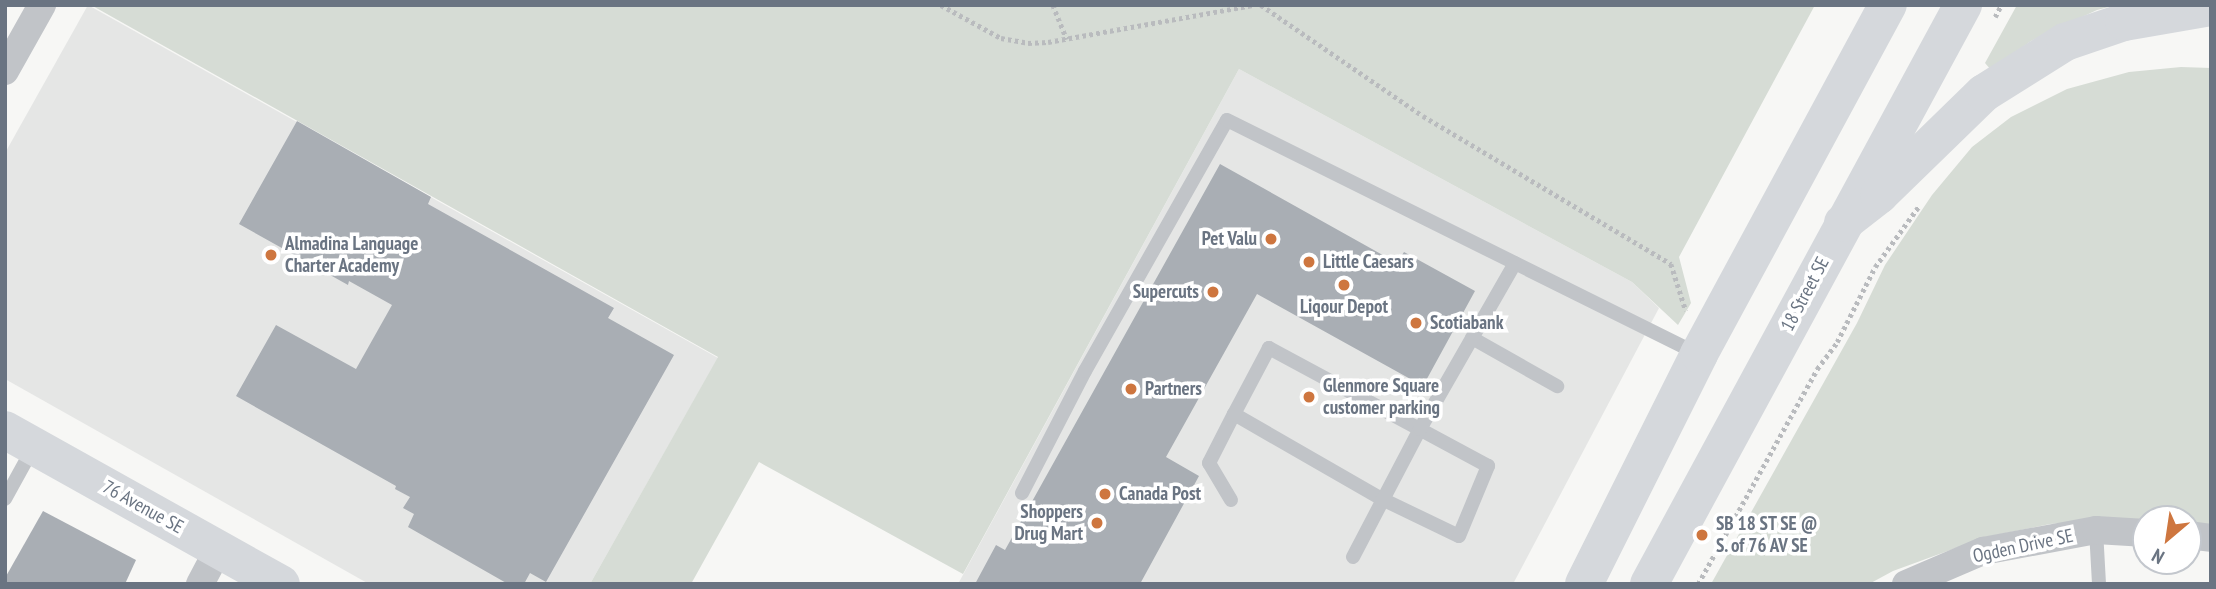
<!DOCTYPE html>
<html>
<head>
<meta charset="utf-8">
<style>
	body { margin:0 }
	#map { position:relative; width:2216px; height:589px; overflow:hidden; background:#f7f7f5; font-family:"PT Sans Narrow",sans-serif }
	div>[style] { position:absolute }
	[style*='--x'] { left:calc(var(--x)*1px); top:calc(var(--y)*1px); width:calc(var(--w)*1px); rotate:calc(var(--a)*1deg) }
	.built>* { inset:0; background:#e5e6e5 }
	.green>* { inset:0; background:#d6dcd5 }
	.building>* { inset:0; background:#a9aeb4 }
	.path>* { height:4.5px; margin-top:-2.25px; transform-origin:0; background:repeating-linear-gradient(90deg,#b9bbbe 0 3.5px,transparent 0 7px) }
	.lane>* { height:14px; margin:-7px; padding:0 7px; transform-origin:7px; border-radius:7px; background:#c1c4c8 }
	.street>* { height:28px; margin:-14px; padding:0 14px; transform-origin:14px; border-radius:14px; background:#c1c4c8 }
	.secondary>* { height:38px; margin:-19px; padding:0 19px; transform-origin:19px; border-radius:19px; background:#d5d8dc }
	.highway>* { height:38px; margin:-19px; padding:0 19px; transform-origin:19px; border-radius:19px; background:#d5d8dc }
	.dots>* { width:19px; height:19px; translate:-50% -50%; box-sizing:border-box; border:4px solid #fff; border-radius:50% }
	span { translate:-50% -50%; white-space:nowrap; text-align:center; line-height:1.15; -webkit-text-stroke:7px #fff; paint-order:stroke }
	.poi-label { font-size:19px; color:#6a7482; font-weight:700 }
	.right { translate:-100% -50%; text-align:right }
	.left { translate:0 -50%; text-align:left }
	.street-label { font-size:19px; color:#6a7482 }
	.frame { position:absolute; inset:0; border:7px solid #6a7482; pointer-events:none }
	.north { position:absolute; left:2132px; top:505px; width:70px; height:70px; box-sizing:border-box; background:#fff; border:2px solid #c3c7cd; border-radius:50%; rotate:209deg; font-size:19px; font-weight:700; line-height:28px; text-align:center; color:#6a7482 }
	.north::after { content:''; display:block; margin:auto; width:24px; height:32px; background:#ce763f; clip-path:polygon(50% 0,100% 100%,50% 72%,0 100%) }
</style>
</head>
<body>
<div id="map">
	<div class="built">
		<i style="clip-path:polygon(88px 5px,718px 358px,590px 584px,369px 584px,5px 379px,5px 153px)"></i>
		<i style="clip-path:polygon(1239px 69px,1632px 282px,1659px 308px,1513px 584px,958px 584px)"></i>
	</div>
	<div class="green">
		<i style="clip-path:polygon(91px 5px,1815px 5px,1679px 257px,1691px 303px,1678px 325px,1632px 282px,1239px 69px,963px 574px,759px 462px,691px 584px,590px 584px,718px 357px)"></i>
		<i style="clip-path:polygon(2017px 5px,2116px 5px,2097px 10px,2031px 41px,1991px 70px,1985px 63px)"></i>
		<i style="clip-path:polygon(2181px 67px,2211px 68px,2211px 525px,2188px 523px,2188px 519px,2113px 519px,2050px 524px,1986px 537px,1893px 571px,1869px 584px,1711px 584px,1857px 323px,1885px 265px,1932px 195px,1972px 147px,2011px 117px,2067px 89px,2129px 72px)"></i>
	</div>
	<div class="building">
		<i style="clip-path:polygon(297px 121px,431px 197px,428px 204px,614px 308px,608px 318px,674px 355px,546px 582px,530px 573px,524px 584px,508px 584px,408px 527px,414px 514px,403px 508px,410px 497px,395px 489px,396px 486px,236px 396px,276px 325px,356px 369px,392px 305px,349px 281px,348px 285px,239px 224px)"></i>
		<i style="clip-path:polygon(1220px 164px,1397px 263px,1404px 252px,1475px 291px,1423px 386px,1257px 294px,1166px 457px,1199px 476px,1140px 584px,975px 584px,996px 545px,1005px 550px)"></i>
		<i style="clip-path:polygon(43px 511px,136px 560px,125px 584px,5px 584px,5px 578px)"></i>
	</div>
	<div class="path">
		<i style="--x:941;--y:5;--w:68;--a:28.8"></i>
		<i style="--x:1001;--y:38;--w:27;--a:10"></i>
		<i style="--x:1028;--y:43;--w:20;--a:-3"></i>
		<i style="--x:1048;--y:42;--w:208;--a:-10.2"></i>
		<i style="--x:1053;--y:5;--w:37;--a:68"></i>
		<i style="--x:1261;--y:5;--w:196;--a:34.4"></i>
		<i style="--x:1423;--y:116;--w:289;--a:30.8"></i>
		<i style="--x:1671;--y:264;--w:49;--a:72.3"></i>
		<i style="--x:1995;--y:17;--w:13;--a:-63"></i>
		<i style="--x:1698;--y:584;--w:246;--a:-61"></i>
		<i style="--x:1817;--y:369;--w:34;--a:-53"></i>
		<i style="--x:1837;--y:342;--w:84;--a:-63.1"></i>
		<i style="--x:1875;--y:267;--w:75;--a:-54.2"></i>
	</div>
	<div class="lane">
		<i style="--x:1472;--y:338;--w:98;--a:29.5"></i>
		<i style="--x:1022;--y:493;--w:137;--a:-62.7"></i>
		<i style="--x:1085;--y:371;--w:288;--a:-60.5"></i>
		<i style="--x:1227;--y:120;--w:526;--a:26.42"></i>
		<i style="--x:5;--y:499;--w:58;--a:-61.2"></i>
		<i style="--x:1231;--y:500;--w:43;--a:-120.7"></i>
		<i style="--x:1209;--y:463;--w:55;--a:-63"></i>
		<i style="--x:1234;--y:414;--w:171;--a:29.9"></i>
		<i style="--x:1382;--y:499;--w:85;--a:25.7"></i>
		<i style="--x:1459;--y:536;--w:76;--a:-67.5"></i>
		<i style="--x:1488;--y:466;--w:249;--a:-151.7"></i>
		<i style="--x:1269;--y:348;--w:75;--a:117.9"></i>
		<i style="--x:2096;--y:530;--w:54;--a:86.8"></i>
		<i style="--x:1353;--y:557;--w:144;--a:-62.4"></i>
		<i style="--x:1420;--y:429;--w:191;--a:-60.2"></i>
	</div>
	<div class="street">
		<i style="--x:5;--y:71;--w:76;--a:-60.7"></i>
		<i style="--x:2188;--y:535;--w:23;--a:7"></i>
		<i style="--x:200;--y:584;--w:40;--a:-62"></i>
		<i style="--x:1906;--y:584;--w:84;--a:-23.2"></i>
		<i style="--x:1983;--y:551;--w:115;--a:-10.5"></i>
		<i style="--x:2096;--y:530;--w:50;--a:3.4"></i>
	</div>
	<div class="secondary">
		<i style="--x:5;--y:430;--w:316;--a:29.2"></i>
		<i style="--x:1584;--y:584;--w:257;--a:-63.4"></i>
		<i style="--x:1699;--y:354;--w:397;--a:-61.6"></i>
		<i style="--x:1649;--y:584;--w:659;--a:-61.53"></i>
	</div>
	<div class="highway">
		<i style="--x:1843;--y:223;--w:46;--a:-37.9"></i>
		<i style="--x:1879;--y:195;--w:146;--a:-44.2"></i>
		<i style="--x:1984;--y:93;--w:96;--a:-32.2"></i>
		<i style="--x:2065;--y:42;--w:62;--a:-18.7"></i>
		<i style="--x:2124;--y:22;--w:88;--a:-9.8"></i>
	</div>
	<div class="dots">
		<i style="left:1271px;top:239px;background:#ce763f"></i>
		<i style="left:271px;top:255px;background:#ce763f"></i>
		<i style="left:1309px;top:262px;background:#ce763f"></i>
		<i style="left:1344px;top:285px;background:#ce763f"></i>
		<i style="left:1213px;top:292px;background:#ce763f"></i>
		<i style="left:1416px;top:323px;background:#ce763f"></i>
		<i style="left:1131px;top:389px;background:#ce763f"></i>
		<i style="left:1309px;top:397px;background:#ce763f"></i>
		<i style="left:1105px;top:494px;background:#ce763f"></i>
		<i style="left:1097px;top:523px;background:#ce763f"></i>
		<i style="left:1702px;top:535px;background:#ce763f"></i>
	</div>
	<div class="poi-label">
		<span class="right" style="left:1257px;top:239px">Pet Valu</span>
		<span class="left" style="left:285px;top:255px">Almadina Language<br>Charter Academy</span>
		<span class="left" style="left:1323px;top:262px">Little Caesars</span>
		<span class="right" style="left:1199px;top:292px">Supercuts</span>
		<span style="left:1344px;top:307px">Liqour Depot</span>
		<span class="left" style="left:1430px;top:323px">Scotiabank</span>
		<span class="left" style="left:1323px;top:397px">Glenmore Square<br>customer parking</span>
		<span class="left" style="left:1145px;top:389px">Partners</span>
		<span class="left" style="left:1119px;top:494px">Canada Post</span>
		<span class="right" style="left:1083px;top:523px">Shoppers<br>Drug Mart</span>
		<span class="left" style="left:1716px;top:535px">SB 18 ST SE @<br>S. of 76 AV SE</span>
	</div>
	<div class="street-label">
		<span style="left:1805px;top:294px;rotate:-62deg">18 Street SE</span>
		<span style="left:143px;top:507px;rotate:29deg">76 Avenue SE</span>
		<span style="left:2023px;top:546px;rotate:-12deg">Ogden Drive SE</span>
	</div>
	<div class="frame"></div>
	<div class="north">N</div>
</div>
</body>
</html>
